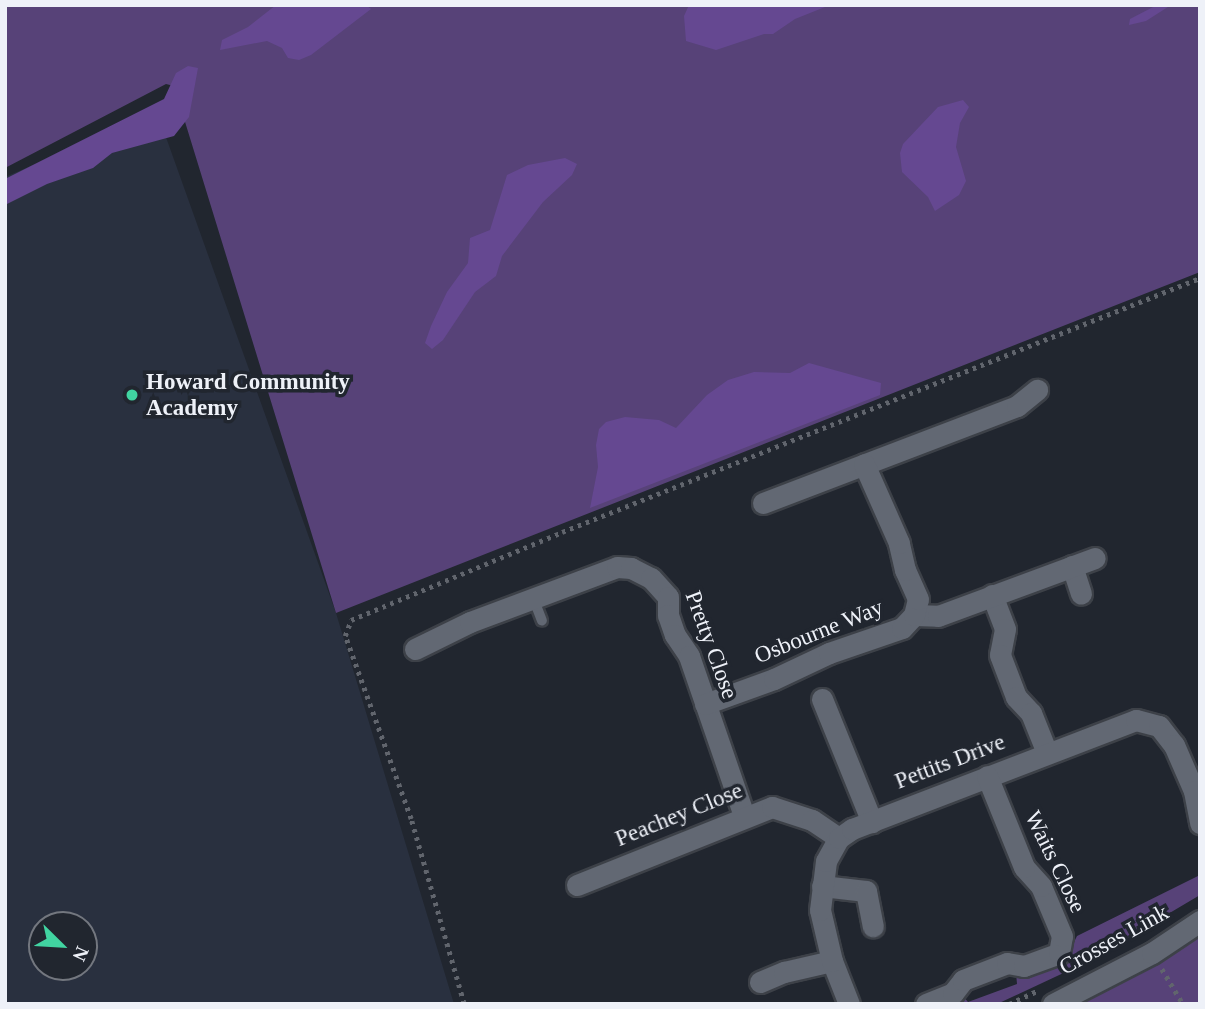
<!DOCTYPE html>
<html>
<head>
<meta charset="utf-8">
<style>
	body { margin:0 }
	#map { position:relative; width:1205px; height:1009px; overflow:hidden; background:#21262f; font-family:"Times New Roman",serif }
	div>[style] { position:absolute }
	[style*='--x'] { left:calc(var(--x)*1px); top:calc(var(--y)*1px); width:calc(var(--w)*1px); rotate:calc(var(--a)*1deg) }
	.built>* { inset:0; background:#29303f }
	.green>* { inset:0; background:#574278 }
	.forest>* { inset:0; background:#654891 }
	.path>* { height:4.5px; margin-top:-2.25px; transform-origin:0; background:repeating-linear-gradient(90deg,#61656d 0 3.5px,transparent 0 8.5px) }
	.roads { filter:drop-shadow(2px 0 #3d4148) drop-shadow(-2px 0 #3d4148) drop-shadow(0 2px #3d4148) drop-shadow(0 -2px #3d4148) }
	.lane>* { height:10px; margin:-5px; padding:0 5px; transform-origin:5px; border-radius:5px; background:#626873 }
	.street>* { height:21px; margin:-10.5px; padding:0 10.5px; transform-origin:10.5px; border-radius:10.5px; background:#626873 }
	.dots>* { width:19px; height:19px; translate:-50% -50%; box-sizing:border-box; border:4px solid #21262f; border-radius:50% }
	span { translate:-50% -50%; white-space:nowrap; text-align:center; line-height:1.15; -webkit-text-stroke:7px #21262f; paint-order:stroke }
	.poi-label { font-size:23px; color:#eef1f8; font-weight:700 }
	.left { translate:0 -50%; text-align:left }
	.street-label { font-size:23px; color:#eef1f8 }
	.frame { position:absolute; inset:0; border:7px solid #eef1f8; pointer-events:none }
	.north { position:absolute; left:28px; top:911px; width:70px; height:70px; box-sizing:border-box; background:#21262f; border:2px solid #73777f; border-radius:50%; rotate:114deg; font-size:19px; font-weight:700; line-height:28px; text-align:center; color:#eef1f8 }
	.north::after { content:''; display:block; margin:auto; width:24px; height:32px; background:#41d4a1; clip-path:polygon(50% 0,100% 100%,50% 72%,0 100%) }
</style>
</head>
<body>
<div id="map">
	<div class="built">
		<i style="clip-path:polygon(evenodd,157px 112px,336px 613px,454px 1004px,5px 1004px,5px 177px,157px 112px,42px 925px,84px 925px,84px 967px,42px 967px,42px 925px)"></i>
	</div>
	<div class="green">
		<i style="clip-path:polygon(5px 5px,1200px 5px,1200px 272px,336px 613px,174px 86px,166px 84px,5px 168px)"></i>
		<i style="clip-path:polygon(1200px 875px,1200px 895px,1087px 962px,997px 1004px,948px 1004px,962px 995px,968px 1002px,1017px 984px,1016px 973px,1068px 954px,1077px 936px)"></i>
		<i style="clip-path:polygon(1200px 935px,1200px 1004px,1078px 1004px,1147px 969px)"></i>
	</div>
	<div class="forest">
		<i style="clip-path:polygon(276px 5px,366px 5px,371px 9px,311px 55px,299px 60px,288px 58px,282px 48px,267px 41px,220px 50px,222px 40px,248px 27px)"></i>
		<i style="clip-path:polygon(689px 5px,830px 5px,795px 19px,773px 34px,764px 34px,716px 50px,686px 41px,684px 16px)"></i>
		<i style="clip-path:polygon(1157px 5px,1171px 5px,1146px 21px,1129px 25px,1130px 19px)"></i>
		<i style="clip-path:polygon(188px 66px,198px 68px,189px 117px,174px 136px,112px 153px,93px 168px,47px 184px,5px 205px,5px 179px,164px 99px,176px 73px)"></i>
		<i style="clip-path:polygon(963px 100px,969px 107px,960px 123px,956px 147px,966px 181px,959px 195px,935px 211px,928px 197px,902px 172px,900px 153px,903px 144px,938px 107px)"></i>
		<i style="clip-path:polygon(565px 158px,577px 164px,572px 175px,543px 202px,502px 256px,496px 276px,475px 292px,443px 340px,432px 349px,425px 343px,431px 326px,447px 292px,468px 263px,470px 238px,490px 230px,507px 175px,528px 165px)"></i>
		<i style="clip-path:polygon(809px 363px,881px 383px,880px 395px,590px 508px,598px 467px,596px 445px,599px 429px,606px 422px,625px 417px,659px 420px,676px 428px,707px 395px,728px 380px,754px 372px,790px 373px)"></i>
	</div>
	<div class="path">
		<i style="--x:1162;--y:969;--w:41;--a:59"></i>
		<i style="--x:464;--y:1004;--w:192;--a:-106"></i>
		<i style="--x:411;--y:819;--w:195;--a:-109.8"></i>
		<i style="--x:345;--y:636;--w:17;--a:-69"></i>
		<i style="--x:351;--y:620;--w:229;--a:-22.6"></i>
		<i style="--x:562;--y:532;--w:687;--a:-21.71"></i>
		<i style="--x:1009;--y:1004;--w:31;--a:-25"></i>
	</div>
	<div class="roads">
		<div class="lane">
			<i style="--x:534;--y:600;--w:22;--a:69"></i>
		</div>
		<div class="street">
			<i style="--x:763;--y:503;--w:272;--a:-20.9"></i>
			<i style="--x:1017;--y:406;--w:26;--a:-39"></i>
			<i style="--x:1072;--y:566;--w:29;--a:72"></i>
			<i style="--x:992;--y:595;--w:36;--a:69"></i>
			<i style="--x:1005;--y:629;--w:26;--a:101"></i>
			<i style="--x:1000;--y:655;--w:45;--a:69.1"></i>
			<i style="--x:1016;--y:697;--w:22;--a:47"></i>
			<i style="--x:1031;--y:713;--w:43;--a:68.2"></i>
			<i style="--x:914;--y:615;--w:24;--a:2"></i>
			<i style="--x:938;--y:616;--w:167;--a:-20.3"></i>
			<i style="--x:415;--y:649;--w:61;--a:-26.1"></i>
			<i style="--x:470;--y:622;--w:157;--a:-20.5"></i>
			<i style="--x:617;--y:567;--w:14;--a:4"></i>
			<i style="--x:631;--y:568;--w:22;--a:27"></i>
			<i style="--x:651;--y:578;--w:25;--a:48"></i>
			<i style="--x:668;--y:597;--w:18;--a:90"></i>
			<i style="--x:668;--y:615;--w:21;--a:71"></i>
			<i style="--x:675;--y:635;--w:25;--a:56"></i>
			<i style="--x:689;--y:656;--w:169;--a:71"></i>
			<i style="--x:822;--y:699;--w:133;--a:67.9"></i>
			<i style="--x:705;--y:704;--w:73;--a:-19.9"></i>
			<i style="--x:774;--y:679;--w:61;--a:-25.3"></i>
			<i style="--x:829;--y:653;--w:77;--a:-18.9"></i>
			<i style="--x:902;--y:628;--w:18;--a:-47"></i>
			<i style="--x:914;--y:615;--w:16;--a:-76"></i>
			<i style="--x:918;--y:599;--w:32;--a:-114"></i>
			<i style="--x:905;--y:570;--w:28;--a:-103"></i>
			<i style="--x:899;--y:543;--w:86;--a:-113.9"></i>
			<i style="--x:577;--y:885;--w:210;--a:-21.8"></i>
			<i style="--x:772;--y:807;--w:42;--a:18"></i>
			<i style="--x:812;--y:820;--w:32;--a:34"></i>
			<i style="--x:822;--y:886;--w:44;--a:6.5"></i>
			<i style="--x:866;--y:891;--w:36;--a:79"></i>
			<i style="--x:760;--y:982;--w:26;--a:-23"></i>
			<i style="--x:784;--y:972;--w:49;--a:-12.9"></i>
			<i style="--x:849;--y:1004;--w:46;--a:-111.6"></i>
			<i style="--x:832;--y:961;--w:52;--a:-103.2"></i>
			<i style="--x:820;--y:910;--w:49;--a:-83"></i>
			<i style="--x:826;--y:861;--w:26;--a:-61"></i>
			<i style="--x:839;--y:838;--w:16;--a:-35"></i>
			<i style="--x:852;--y:829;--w:304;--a:-21"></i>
			<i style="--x:1136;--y:720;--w:24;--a:15"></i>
			<i style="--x:1159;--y:726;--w:24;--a:52"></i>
			<i style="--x:1174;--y:745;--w:50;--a:66.5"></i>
			<i style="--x:1194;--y:791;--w:33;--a:79"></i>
			<i style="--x:926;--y:1004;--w:29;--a:-22"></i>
			<i style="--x:953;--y:993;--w:16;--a:-52"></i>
			<i style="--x:963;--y:980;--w:47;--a:-21.1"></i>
			<i style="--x:1007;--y:963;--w:17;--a:10"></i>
			<i style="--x:1024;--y:966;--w:37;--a:-20"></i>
			<i style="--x:1059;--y:953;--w:17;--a:-80"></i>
			<i style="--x:1062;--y:936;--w:54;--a:-112.8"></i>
			<i style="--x:1041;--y:886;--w:25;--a:-132"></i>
			<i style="--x:1024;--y:867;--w:98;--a:-112.1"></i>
			<i style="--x:1053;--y:1004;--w:111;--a:-27.3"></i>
			<i style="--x:1152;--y:953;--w:58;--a:-33.7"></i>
		</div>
	</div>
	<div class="dots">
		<i style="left:132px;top:395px;background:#41d4a1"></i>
	</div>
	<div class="poi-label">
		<span class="left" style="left:146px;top:395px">Howard Community<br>Academy</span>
	</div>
	<div class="street-label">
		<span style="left:819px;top:632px;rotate:-22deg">Osbourne Way</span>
		<span style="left:711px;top:645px;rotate:70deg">Pretty Close</span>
		<span style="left:950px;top:762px;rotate:-21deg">Pettits Drive</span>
		<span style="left:679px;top:815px;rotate:-22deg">Peachey Close</span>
		<span style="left:1055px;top:862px;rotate:64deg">Waits Close</span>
		<span style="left:1114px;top:940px;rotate:-29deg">Crosses Link</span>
	</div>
	<div class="frame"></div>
	<div class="north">N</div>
</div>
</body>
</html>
